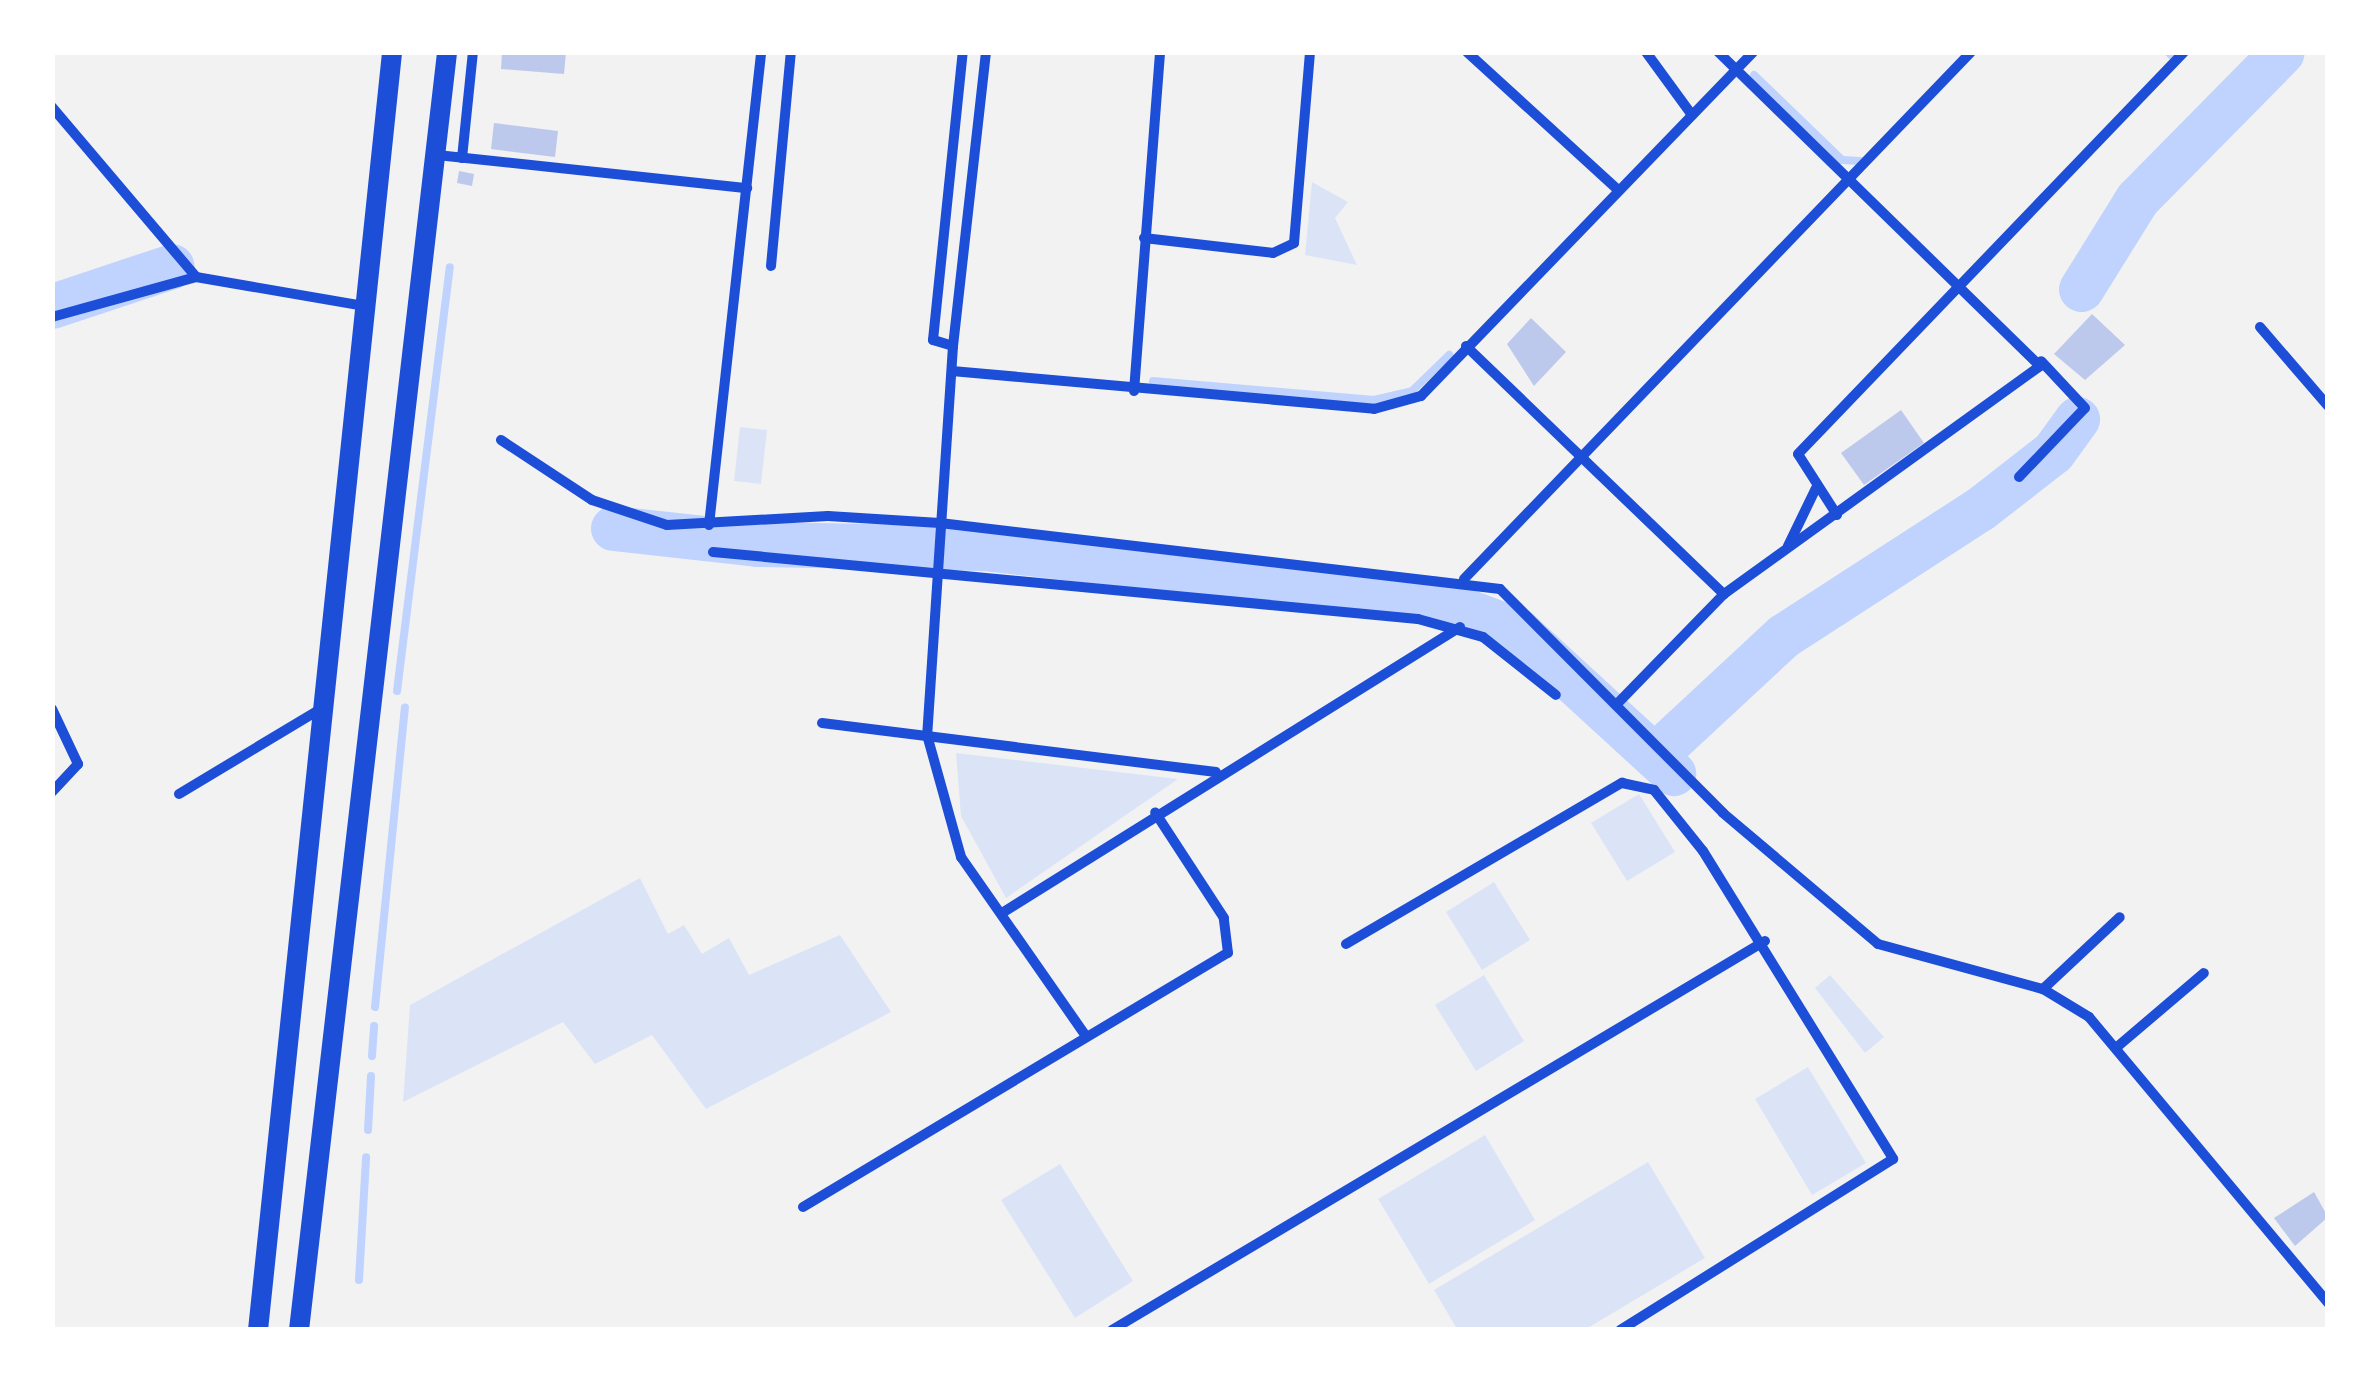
<!DOCTYPE html>
<html>
<head>
<meta charset="utf-8">
<style>
	body { margin:0 }
	#map { position:relative; width:2380px; height:1382px; overflow:hidden; background:#f2f2f2; font-family:"Crimson Pro",serif }
	div>[style] { position:absolute }
	[style*='--x'] { left:calc(var(--x)*1px); top:calc(var(--y)*1px); width:calc(var(--w)*1px); rotate:calc(var(--a)*1deg) }
	.green>* { inset:0; background:#dbe4f7 }
	.stream>* { height:8px; margin:-4px; padding:0 4px; transform-origin:4px; border-radius:4px; background:#bfd3fe }
	.river>* { height:45px; margin:-22.5px; padding:0 22.5px; transform-origin:22.5px; border-radius:22.5px; background:#bfd3fe }
	.building>* { inset:0; background:#bdc9ec }
	.minor>* { height:10px; margin:-5px; padding:0 5px; transform-origin:5px; border-radius:5px; background:#1d4ed8 }
	.primary>* { height:20px; margin:-10px; padding:0 10px; transform-origin:10px; border-radius:10px; background:#1d4ed8 }
	span { translate:-50% -50%; white-space:nowrap; text-align:center; line-height:1.15; -webkit-text-stroke:10px #fff; paint-order:stroke }
	.frame { position:absolute; inset:0; border:55px solid #fff; pointer-events:none }
</style>
</head>
<body>
<div id="map">
	<div class="green">
		<i style="clip-path:polygon(1312px 182px,1348px 202px,1335px 218px,1357px 265px,1305px 255px)"></i>
		<i style="clip-path:polygon(740px 427px,767px 430px,761px 484px,734px 481px)"></i>
		<i style="clip-path:polygon(956px 753px,1178px 779px,1006px 898px,961px 816px)"></i>
		<i style="clip-path:polygon(1639px 794px,1675px 852px,1627px 881px,1591px 823px)"></i>
		<i style="clip-path:polygon(640px 878px,668px 934px,684px 925px,702px 954px,729px 938px,749px 975px,840px 935px,891px 1012px,706px 1109px,652px 1035px,595px 1064px,563px 1022px,403px 1102px,410px 1005px)"></i>
		<i style="clip-path:polygon(1494px 882px,1530px 940px,1482px 970px,1446px 912px)"></i>
		<i style="clip-path:polygon(1484px 975px,1524px 1041px,1476px 1071px,1435px 1005px)"></i>
		<i style="clip-path:polygon(1830px 975px,1884px 1037px,1865px 1053px,1815px 988px)"></i>
		<i style="clip-path:polygon(1808px 1067px,1866px 1163px,1812px 1195px,1755px 1099px)"></i>
		<i style="clip-path:polygon(1485px 1135px,1535px 1220px,1429px 1284px,1378px 1199px)"></i>
		<i style="clip-path:polygon(1648px 1162px,1705px 1258px,1586px 1329px,1457px 1329px,1434px 1290px)"></i>
		<i style="clip-path:polygon(1060px 1164px,1133px 1281px,1075px 1318px,1001px 1200px)"></i>
	</div>
	<div class="stream">
		<i style="--x:2168;--y:52;--w:6;--a:45"></i>
		<i style="--x:1754;--y:75;--w:122;--a:44"></i>
		<i style="--x:1842;--y:160;--w:18;--a:3"></i>
		<i style="--x:1153;--y:381;--w:222;--a:4.9"></i>
		<i style="--x:1374;--y:400;--w:39;--a:-13"></i>
		<i style="--x:1412;--y:391;--w:52;--a:-44.2"></i>
		<i style="--x:397;--y:691;--w:427;--a:-82.9"></i>
		<i style="--x:375;--y:1007;--w:301;--a:-84.3"></i>
		<i style="--x:372;--y:1056;--w:30;--a:-86"></i>
		<i style="--x:368;--y:1130;--w:54;--a:-86.8"></i>
		<i style="--x:359;--y:1280;--w:123;--a:-86.7"></i>
	</div>
	<div class="river">
		<i style="--x:2081;--y:289;--w:106;--a:-58.1"></i>
		<i style="--x:2137;--y:199;--w:206;--a:-45.4"></i>
		<i style="--x:52;--y:306;--w:126;--a:-18.4"></i>
		<i style="--x:613;--y:528;--w:145;--a:6.3"></i>
		<i style="--x:757;--y:544;--w:226;--a:1"></i>
		<i style="--x:983;--y:548;--w:452;--a:6.4"></i>
		<i style="--x:1432;--y:598;--w:91;--a:20.6"></i>
		<i style="--x:1517;--y:630;--w:212;--a:42.5"></i>
		<i style="--x:1670;--y:741;--w:154;--a:-42.9"></i>
		<i style="--x:1783;--y:636;--w:236;--a:-32.9"></i>
		<i style="--x:1981;--y:508;--w:91;--a:-37.9"></i>
		<i style="--x:2053;--y:452;--w:41;--a:-54"></i>
	</div>
	<div class="building">
		<i style="clip-path:polygon(502px 52px,566px 52px,564px 74px,501px 69px)"></i>
		<i style="clip-path:polygon(494px 123px,558px 131px,555px 157px,491px 149px)"></i>
		<i style="clip-path:polygon(459px 171px,474px 174px,472px 186px,457px 183px)"></i>
		<i style="clip-path:polygon(2092px 314px,2125px 345px,2085px 380px,2054px 354px)"></i>
		<i style="clip-path:polygon(1531px 318px,1566px 352px,1534px 386px,1507px 344px)"></i>
		<i style="clip-path:polygon(1901px 410px,1924px 443px,1864px 485px,1841px 453px)"></i>
		<i style="clip-path:polygon(2314px 1192px,2328px 1217px,2295px 1246px,2274px 1218px)"></i>
	</div>
	<div class="minor">
		<i style="--x:986;--y:52;--w:296;--a:96.4"></i>
		<i style="--x:953;--y:346;--w:390;--a:93.8"></i>
		<i style="--x:927;--y:735;--w:127;--a:74.4"></i>
		<i style="--x:961;--y:857;--w:215;--a:55.1"></i>
		<i style="--x:1467;--y:52;--w:205;--a:42.4"></i>
		<i style="--x:1646;--y:52;--w:78;--a:53.9"></i>
		<i style="--x:52;--y:107;--w:223;--a:49.7"></i>
		<i style="--x:437;--y:155;--w:312;--a:6.1"></i>
		<i style="--x:462;--y:158;--w:107;--a:-84.1"></i>
		<i style="--x:1144;--y:238;--w:130;--a:6.6"></i>
		<i style="--x:1273;--y:253;--w:23;--a:-25"></i>
		<i style="--x:1294;--y:243;--w:192;--a:-85.2"></i>
		<i style="--x:771;--y:266;--w:215;--a:-84.7"></i>
		<i style="--x:52;--y:317;--w:149;--a:-15.5"></i>
		<i style="--x:196;--y:277;--w:170;--a:9.8"></i>
		<i style="--x:2260;--y:327;--w:104;--a:49.3"></i>
		<i style="--x:953;--y:346;--w:21;--a:-163"></i>
		<i style="--x:933;--y:340;--w:290;--a:-84.1"></i>
		<i style="--x:1466;--y:346;--w:358;--a:43.9"></i>
		<i style="--x:952;--y:371;--w:424;--a:5.1"></i>
		<i style="--x:1374;--y:409;--w:49;--a:-15.5"></i>
		<i style="--x:1421;--y:396;--w:478;--a:-46"></i>
		<i style="--x:1134;--y:391;--w:340;--a:-85.6"></i>
		<i style="--x:501;--y:440;--w:109;--a:33.4"></i>
		<i style="--x:592;--y:500;--w:79;--a:18.4"></i>
		<i style="--x:667;--y:525;--w:161;--a:-3.2"></i>
		<i style="--x:828;--y:516;--w:112;--a:3.6"></i>
		<i style="--x:940;--y:523;--w:564;--a:6.72"></i>
		<i style="--x:1500;--y:589;--w:316;--a:45.1"></i>
		<i style="--x:1723;--y:813;--w:203;--a:40.2"></i>
		<i style="--x:1878;--y:944;--w:171;--a:15.3"></i>
		<i style="--x:2043;--y:989;--w:54;--a:31.3"></i>
		<i style="--x:2089;--y:1017;--w:373;--a:50.1"></i>
		<i style="--x:2019;--y:477;--w:95;--a:-46.3"></i>
		<i style="--x:2085;--y:408;--w:64;--a:-133.1"></i>
		<i style="--x:1837;--y:515;--w:72;--a:-122.6"></i>
		<i style="--x:1798;--y:454;--w:557;--a:-46.16"></i>
		<i style="--x:709;--y:525;--w:476;--a:-83.7"></i>
		<i style="--x:1788;--y:546;--w:64;--a:-64.2"></i>
		<i style="--x:713;--y:552;--w:708;--a:5.43"></i>
		<i style="--x:1418;--y:619;--w:67;--a:15.5"></i>
		<i style="--x:1483;--y:637;--w:93;--a:38.5"></i>
		<i style="--x:1464;--y:579;--w:731;--a:-46.11"></i>
		<i style="--x:1616;--y:705;--w:155;--a:-45.8"></i>
		<i style="--x:1724;--y:594;--w:390;--a:-35.8"></i>
		<i style="--x:2040;--y:366;--w:450;--a:-135.7"></i>
		<i style="--x:52;--y:709;--w:61;--a:64.7"></i>
		<i style="--x:78;--y:764;--w:38;--a:133"></i>
		<i style="--x:822;--y:723;--w:397;--a:7.1"></i>
		<i style="--x:179;--y:794;--w:169;--a:-31"></i>
		<i style="--x:1002;--y:913;--w:540;--a:-31.98"></i>
		<i style="--x:1346;--y:944;--w:320;--a:-30.3"></i>
		<i style="--x:1622;--y:783;--w:33;--a:12"></i>
		<i style="--x:1654;--y:790;--w:78;--a:51.2"></i>
		<i style="--x:1703;--y:851;--w:362;--a:58.3"></i>
		<i style="--x:1893;--y:1159;--w:322;--a:147.9"></i>
		<i style="--x:2043;--y:989;--w:105;--a:-43.1"></i>
		<i style="--x:2117;--y:1047;--w:114;--a:-40.4"></i>
		<i style="--x:803;--y:1207;--w:495;--a:-30.9"></i>
		<i style="--x:1228;--y:953;--w:35;--a:-97"></i>
		<i style="--x:1224;--y:918;--w:126;--a:-123.1"></i>
		<i style="--x:1112;--y:1330;--w:760;--a:-30.78"></i>
	</div>
	<div class="primary">
		<i style="--x:258;--y:1330;--w:1285;--a:-84.01"></i>
		<i style="--x:299;--y:1330;--w:1287;--a:-83.39"></i>
	</div>
	<div class="frame"></div>
</div>
</body>
</html>
